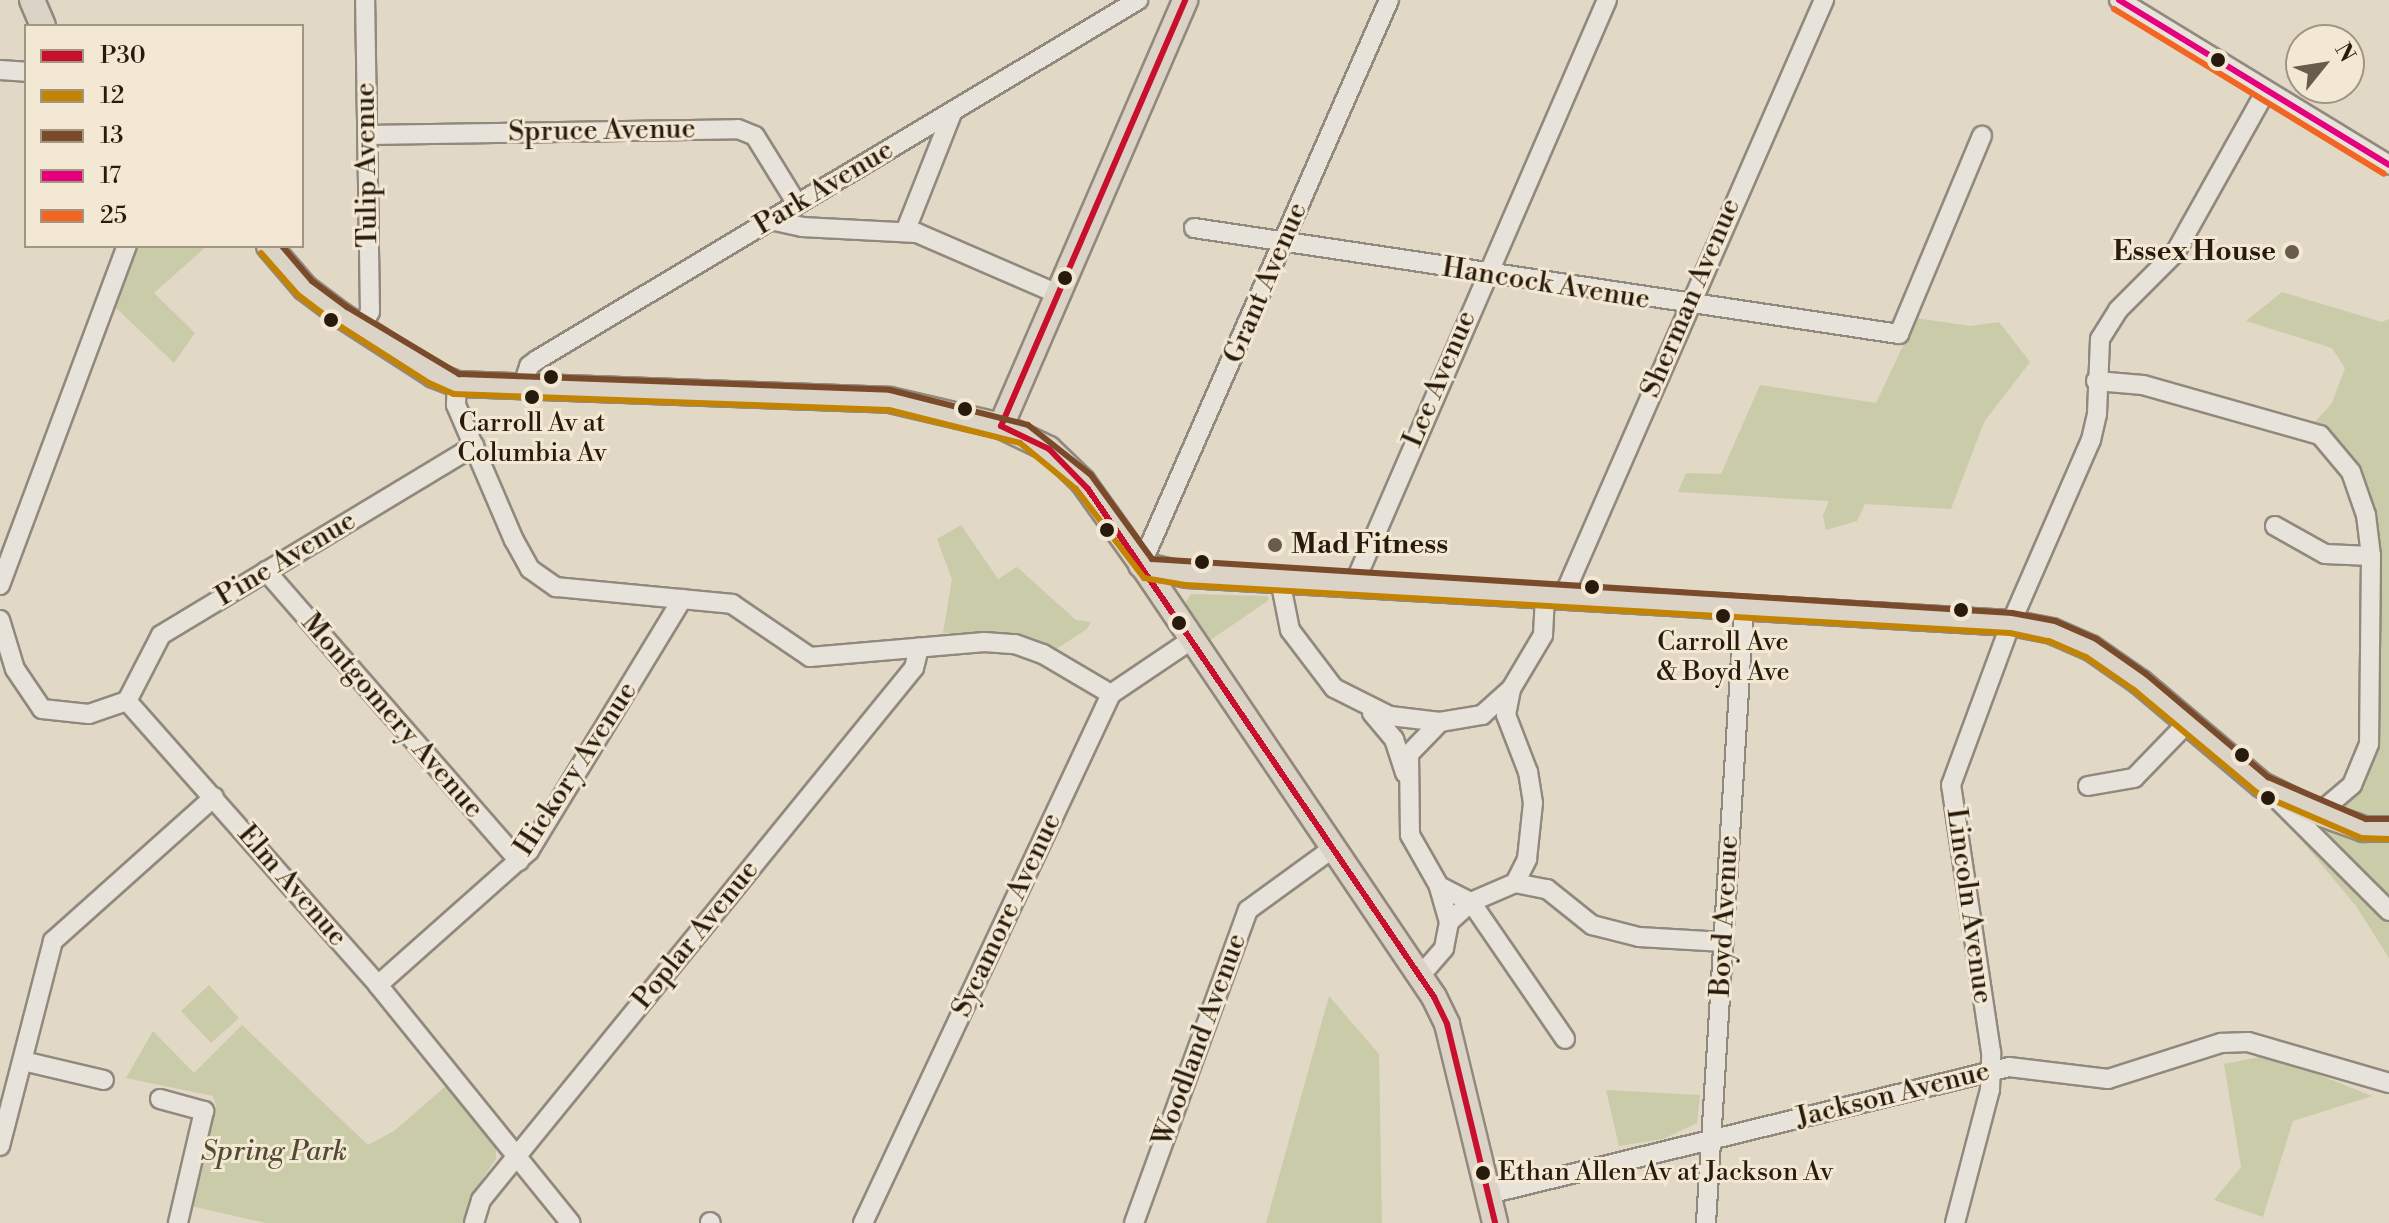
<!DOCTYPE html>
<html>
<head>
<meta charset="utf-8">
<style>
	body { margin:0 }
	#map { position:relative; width:2389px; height:1223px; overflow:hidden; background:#e2d8c6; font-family:"Libre Bodoni",serif }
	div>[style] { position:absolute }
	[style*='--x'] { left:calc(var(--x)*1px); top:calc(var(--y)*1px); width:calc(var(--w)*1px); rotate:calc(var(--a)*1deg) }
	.green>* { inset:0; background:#cacba9 }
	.roads { filter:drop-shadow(2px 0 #91897e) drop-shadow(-2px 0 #91897e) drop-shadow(0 2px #91897e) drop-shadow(0 -2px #91897e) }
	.minor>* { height:18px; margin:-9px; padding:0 9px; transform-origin:9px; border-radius:9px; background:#e8e3da }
	.major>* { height:24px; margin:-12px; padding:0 12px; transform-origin:12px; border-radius:12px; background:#dbd3c5 }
	.bus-1>* { height:6px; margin:-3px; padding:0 3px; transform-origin:3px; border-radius:3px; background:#c8102e }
	.bus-2>* { height:6px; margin:-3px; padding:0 3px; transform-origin:3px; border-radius:3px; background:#c38303 }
	.bus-3>* { height:6px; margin:-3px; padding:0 3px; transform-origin:3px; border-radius:3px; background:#7a4b2a }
	.bus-4>* { height:6px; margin:-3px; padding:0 3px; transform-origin:3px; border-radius:3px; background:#e5007d }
	.bus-5>* { height:6px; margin:-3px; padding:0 3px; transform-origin:3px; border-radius:3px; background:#f26522 }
	.dots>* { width:22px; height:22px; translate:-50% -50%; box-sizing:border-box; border:4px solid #f3e8d3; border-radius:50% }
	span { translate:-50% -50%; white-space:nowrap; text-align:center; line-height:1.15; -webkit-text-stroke:6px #f3e8d3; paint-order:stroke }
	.bus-label { font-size:26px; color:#281a0c }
	.left { translate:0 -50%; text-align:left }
	.street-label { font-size:28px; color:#281a0c }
	.poi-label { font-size:28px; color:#281a0c; font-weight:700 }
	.right { translate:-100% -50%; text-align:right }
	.park-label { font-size:28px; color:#534c34; font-style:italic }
	.legend { position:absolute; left:24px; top:24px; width:280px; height:224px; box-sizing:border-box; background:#f3e8d3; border:2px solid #a29683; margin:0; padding:10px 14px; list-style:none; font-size:24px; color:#281a0c }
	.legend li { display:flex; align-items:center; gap:16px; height:40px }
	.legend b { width:40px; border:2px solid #a29683 }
	.north { position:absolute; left:2285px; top:24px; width:80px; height:80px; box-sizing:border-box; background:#f3e8d3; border:2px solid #a29683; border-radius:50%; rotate:60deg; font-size:22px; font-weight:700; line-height:32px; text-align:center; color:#281a0c }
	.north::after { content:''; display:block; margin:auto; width:28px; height:36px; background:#695c4d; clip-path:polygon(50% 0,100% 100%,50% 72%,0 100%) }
</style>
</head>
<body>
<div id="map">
	<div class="green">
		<i style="clip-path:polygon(138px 246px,207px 246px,154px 293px,195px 333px,174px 363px,115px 307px)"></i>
		<i style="clip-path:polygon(2282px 292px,2382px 322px,2389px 319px,2389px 958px,2356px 906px,2302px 841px,2360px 781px,2371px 521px,2313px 424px,2332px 403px,2345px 368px,2332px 348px,2246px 321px)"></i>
		<i style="clip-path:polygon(1916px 318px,1970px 326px,1999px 322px,2030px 362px,1984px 422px,1951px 509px,1865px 504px,1857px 521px,1826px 530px,1823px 516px,1829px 501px,1678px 492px,1686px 473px,1721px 474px,1760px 385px,1876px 403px)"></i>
		<i style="clip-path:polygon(961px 525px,998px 579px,1017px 567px,1076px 620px,1091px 622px,1087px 629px,1055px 650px,993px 632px,943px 633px,952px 579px,937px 539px)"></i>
		<i style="clip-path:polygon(1191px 594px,1267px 596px,1269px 600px,1209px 641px,1184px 605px)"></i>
		<i style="clip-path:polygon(209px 985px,239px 1018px,211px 1043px,181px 1011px)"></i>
		<i style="clip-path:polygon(1329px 996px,1379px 1054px,1382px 1223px,1266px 1223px)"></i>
		<i style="clip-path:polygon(242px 1025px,368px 1145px,394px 1131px,447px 1085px,496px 1144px,496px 1159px,478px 1185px,465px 1223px,266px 1223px,191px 1206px,216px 1105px,213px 1096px,126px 1078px,153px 1031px,194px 1073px)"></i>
		<i style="clip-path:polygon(2269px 1055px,2372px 1096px,2293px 1121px,2263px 1217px,2214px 1200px,2241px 1167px,2224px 1064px)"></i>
		<i style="clip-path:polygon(1606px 1090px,1700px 1095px,1697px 1123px,1663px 1139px,1619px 1146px)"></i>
	</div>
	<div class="roads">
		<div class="minor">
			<i style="--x:2119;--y:0;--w:316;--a:31.4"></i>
			<i style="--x:0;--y:70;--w:26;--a:4"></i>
			<i style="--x:367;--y:135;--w:371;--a:-0.9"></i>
			<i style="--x:738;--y:129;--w:18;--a:22"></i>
			<i style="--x:755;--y:136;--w:80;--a:58.3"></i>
			<i style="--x:770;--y:220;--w:33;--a:12"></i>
			<i style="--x:802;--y:227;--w:115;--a:3"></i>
			<i style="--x:917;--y:233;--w:154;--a:23.4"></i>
			<i style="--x:1194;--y:228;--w:713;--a:8.55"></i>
			<i style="--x:1899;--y:334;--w:215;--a:-67.3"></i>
			<i style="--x:905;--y:232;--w:130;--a:-68.4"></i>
			<i style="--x:361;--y:328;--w:18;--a:-61"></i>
			<i style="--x:370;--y:312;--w:312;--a:-90.9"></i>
			<i style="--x:2096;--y:381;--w:47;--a:4.9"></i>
			<i style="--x:2143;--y:385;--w:184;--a:15.8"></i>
			<i style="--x:2320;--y:435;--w:48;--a:50"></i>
			<i style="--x:2351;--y:472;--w:46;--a:70.8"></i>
			<i style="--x:2366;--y:515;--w:41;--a:83"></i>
			<i style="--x:2371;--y:556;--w:188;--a:90.6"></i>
			<i style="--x:2369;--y:744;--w:44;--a:112.5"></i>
			<i style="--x:2352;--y:785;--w:43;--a:139.7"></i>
			<i style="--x:457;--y:384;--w:21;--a:93"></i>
			<i style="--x:456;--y:405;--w:147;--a:66.8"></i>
			<i style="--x:514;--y:540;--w:33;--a:61"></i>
			<i style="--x:530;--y:569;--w:32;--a:35"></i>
			<i style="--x:556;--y:587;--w:177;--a:5.5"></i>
			<i style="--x:732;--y:604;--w:94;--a:34.2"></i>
			<i style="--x:810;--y:657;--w:175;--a:-4.9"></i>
			<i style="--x:984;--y:642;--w:31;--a:4"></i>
			<i style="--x:1015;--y:644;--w:30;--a:20"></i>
			<i style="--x:1043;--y:654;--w:79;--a:30.5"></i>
			<i style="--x:523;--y:385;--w:20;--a:-72"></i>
			<i style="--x:529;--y:366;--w:10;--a:-37"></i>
			<i style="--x:537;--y:360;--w:701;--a:-30.92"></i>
			<i style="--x:2275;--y:526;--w:57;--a:29.2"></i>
			<i style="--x:2325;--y:554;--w:46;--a:2.5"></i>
			<i style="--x:1141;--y:565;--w:617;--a:-66.3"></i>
			<i style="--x:266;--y:571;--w:385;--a:48.9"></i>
			<i style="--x:1280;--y:580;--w:51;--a:78.7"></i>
			<i style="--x:1290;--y:630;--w:73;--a:52.8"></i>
			<i style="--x:1334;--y:688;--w:63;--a:26.6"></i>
			<i style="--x:1390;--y:716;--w:50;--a:6.8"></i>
			<i style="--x:1354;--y:584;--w:636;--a:-66.58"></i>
			<i style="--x:0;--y:585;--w:362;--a:-69.5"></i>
			<i style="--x:1563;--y:597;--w:652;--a:-66.39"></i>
			<i style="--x:0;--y:620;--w:51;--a:73"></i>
			<i style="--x:15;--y:669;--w:48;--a:56"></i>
			<i style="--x:42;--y:709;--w:47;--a:6.1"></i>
			<i style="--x:89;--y:714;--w:40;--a:-18.9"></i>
			<i style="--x:127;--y:701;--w:379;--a:48.5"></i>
			<i style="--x:378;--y:985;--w:306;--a:51"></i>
			<i style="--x:127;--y:701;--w:74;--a:-62.7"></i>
			<i style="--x:161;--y:635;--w:366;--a:-31.1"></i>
			<i style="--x:1372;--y:713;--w:34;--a:50"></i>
			<i style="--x:1394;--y:739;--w:36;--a:72"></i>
			<i style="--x:2088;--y:786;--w:47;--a:-9.9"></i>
			<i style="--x:2134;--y:778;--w:78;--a:-46"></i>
			<i style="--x:2273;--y:795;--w:164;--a:45"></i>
			<i style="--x:1515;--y:883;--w:33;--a:11"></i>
			<i style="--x:1547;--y:889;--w:58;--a:38.7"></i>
			<i style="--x:1592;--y:925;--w:49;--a:14.3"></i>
			<i style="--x:1639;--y:937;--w:85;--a:3.4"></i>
			<i style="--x:1439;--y:886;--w:36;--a:27"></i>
			<i style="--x:1471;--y:902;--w:166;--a:55.5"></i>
			<i style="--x:1449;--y:922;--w:30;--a:-42"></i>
			<i style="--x:1471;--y:902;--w:48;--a:-23.4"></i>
			<i style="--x:1515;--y:883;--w:27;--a:-63"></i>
			<i style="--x:1527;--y:859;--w:56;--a:-83.9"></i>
			<i style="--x:1533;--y:803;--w:31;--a:-99"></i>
			<i style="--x:1528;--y:772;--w:61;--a:-111.1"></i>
			<i style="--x:1506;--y:715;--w:26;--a:-79"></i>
			<i style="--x:1420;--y:976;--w:37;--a:-49"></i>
			<i style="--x:1444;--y:948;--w:26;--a:-79"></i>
			<i style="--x:1449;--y:922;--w:37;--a:-106"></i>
			<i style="--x:1439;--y:886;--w:59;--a:-119.6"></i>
			<i style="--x:1410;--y:835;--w:81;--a:-90.7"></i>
			<i style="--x:1409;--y:754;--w:45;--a:-45.9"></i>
			<i style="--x:1440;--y:722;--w:43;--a:-9.5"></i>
			<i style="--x:1482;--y:715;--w:39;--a:-42"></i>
			<i style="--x:1511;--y:689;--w:63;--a:-59.3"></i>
			<i style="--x:1543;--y:635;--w:38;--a:-87"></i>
			<i style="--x:378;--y:985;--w:202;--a:-41.6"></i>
			<i style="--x:529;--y:851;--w:295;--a:-58.7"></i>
			<i style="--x:23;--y:1061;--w:83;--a:13.2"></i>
			<i style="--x:160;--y:1099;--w:46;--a:15.3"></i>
			<i style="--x:204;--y:1111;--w:115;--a:103.1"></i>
			<i style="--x:0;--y:1146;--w:212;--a:-75.5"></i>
			<i style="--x:53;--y:941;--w:216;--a:-41.8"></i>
			<i style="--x:1489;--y:1194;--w:535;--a:-13.72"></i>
			<i style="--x:2009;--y:1067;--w:100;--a:6.9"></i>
			<i style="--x:2108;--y:1079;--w:119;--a:-17.7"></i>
			<i style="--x:2221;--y:1043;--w:27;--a:-2"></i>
			<i style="--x:2248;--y:1042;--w:147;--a:16.2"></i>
			<i style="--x:710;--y:1222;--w:1;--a:45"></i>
			<i style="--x:474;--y:1223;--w:24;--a:-73"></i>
			<i style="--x:481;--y:1200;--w:686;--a:-50.86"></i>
			<i style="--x:914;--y:668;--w:21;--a:-76"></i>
			<i style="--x:863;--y:1223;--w:584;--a:-64.88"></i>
			<i style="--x:1111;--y:694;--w:97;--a:-34"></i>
			<i style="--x:1134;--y:1223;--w:333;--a:-70"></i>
			<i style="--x:1248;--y:910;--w:104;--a:-36"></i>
			<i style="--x:1706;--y:1223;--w:615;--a:-86.46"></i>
			<i style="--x:1955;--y:1223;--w:138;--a:-75.3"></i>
			<i style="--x:1990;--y:1090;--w:38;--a:-88"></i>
			<i style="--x:1991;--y:1052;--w:270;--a:-98.5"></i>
			<i style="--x:1951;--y:785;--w:173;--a:-69.7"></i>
			<i style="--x:2011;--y:623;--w:200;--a:-66.4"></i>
			<i style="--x:2091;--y:440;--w:27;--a:-77"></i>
			<i style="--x:2097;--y:414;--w:75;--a:-87.7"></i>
			<i style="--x:2100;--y:339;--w:34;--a:-58"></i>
			<i style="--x:2118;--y:310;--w:81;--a:-45"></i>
			<i style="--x:2175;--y:253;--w:186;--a:-60.7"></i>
		</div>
		<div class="major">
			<i style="--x:32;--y:0;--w:28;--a:67"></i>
			<i style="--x:269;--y:246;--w:55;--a:49.4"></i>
			<i style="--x:305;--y:288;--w:45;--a:36.9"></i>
			<i style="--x:341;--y:315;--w:111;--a:32.8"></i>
			<i style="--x:434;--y:375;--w:25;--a:21"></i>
			<i style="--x:457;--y:384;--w:433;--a:2.1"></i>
			<i style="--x:890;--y:400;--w:114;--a:13.2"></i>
			<i style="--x:1001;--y:426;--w:53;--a:25.6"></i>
			<i style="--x:1049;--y:449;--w:47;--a:44.1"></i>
			<i style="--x:1083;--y:482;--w:107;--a:54.5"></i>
			<i style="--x:1145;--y:569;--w:516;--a:55.97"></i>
			<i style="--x:1434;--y:997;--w:30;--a:64"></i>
			<i style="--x:1447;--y:1024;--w:205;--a:76.4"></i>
			<i style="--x:1001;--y:426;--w:464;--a:-66.6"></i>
			<i style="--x:1141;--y:565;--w:47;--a:12.3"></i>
			<i style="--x:1187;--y:575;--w:825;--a:3.33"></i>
			<i style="--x:2011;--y:623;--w:42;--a:11"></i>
			<i style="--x:2052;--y:631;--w:43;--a:23.6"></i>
			<i style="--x:2091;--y:648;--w:60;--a:34.8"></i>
			<i style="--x:2140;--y:682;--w:160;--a:40.2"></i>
			<i style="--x:2262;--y:785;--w:64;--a:26.2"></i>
			<i style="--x:2319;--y:813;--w:48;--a:19.6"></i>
			<i style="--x:2364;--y:829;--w:25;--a:0"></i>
		</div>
	</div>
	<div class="bus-1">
		<i style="--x:1001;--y:426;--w:53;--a:25.6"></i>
		<i style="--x:1049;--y:449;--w:56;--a:45.7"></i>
		<i style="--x:1088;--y:489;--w:615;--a:55.74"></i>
		<i style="--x:1434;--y:997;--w:30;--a:64"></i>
		<i style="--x:1447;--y:1024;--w:205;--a:76.4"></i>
		<i style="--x:1001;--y:426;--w:464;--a:-66.6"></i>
	</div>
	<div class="bus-2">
		<i style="--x:261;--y:253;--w:56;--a:48.6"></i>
		<i style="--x:298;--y:295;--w:46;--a:37.1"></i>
		<i style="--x:335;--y:323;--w:112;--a:32.6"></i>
		<i style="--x:429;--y:383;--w:27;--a:24"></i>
		<i style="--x:454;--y:394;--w:435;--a:2.1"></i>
		<i style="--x:889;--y:410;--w:135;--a:14.1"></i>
		<i style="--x:1020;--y:443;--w:72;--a:39.4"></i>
		<i style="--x:1076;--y:489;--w:112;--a:52.6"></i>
		<i style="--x:1144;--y:578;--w:43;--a:9.5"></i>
		<i style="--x:1186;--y:585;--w:825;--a:3.33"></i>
		<i style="--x:2010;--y:633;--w:40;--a:12"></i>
		<i style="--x:2049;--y:641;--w:40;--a:23.4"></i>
		<i style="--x:2086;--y:657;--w:58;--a:34.5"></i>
		<i style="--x:2134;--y:690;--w:160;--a:39.9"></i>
		<i style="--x:2257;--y:793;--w:113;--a:23.4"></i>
		<i style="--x:2361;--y:838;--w:28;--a:2"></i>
	</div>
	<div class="bus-3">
		<i style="--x:282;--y:246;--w:46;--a:49.4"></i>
		<i style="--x:312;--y:281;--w:44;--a:36.6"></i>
		<i style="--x:347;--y:307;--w:131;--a:30.9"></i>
		<i style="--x:459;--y:374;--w:431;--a:2.1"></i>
		<i style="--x:890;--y:390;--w:142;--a:14.2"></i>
		<i style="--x:1028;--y:425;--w:80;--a:38.4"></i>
		<i style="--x:1091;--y:475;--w:104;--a:54"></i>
		<i style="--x:1152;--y:559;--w:862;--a:3.59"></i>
		<i style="--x:2012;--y:613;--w:44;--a:10.5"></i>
		<i style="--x:2055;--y:621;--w:45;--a:23.7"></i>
		<i style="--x:2096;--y:639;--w:61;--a:35"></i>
		<i style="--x:2146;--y:674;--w:160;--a:40.2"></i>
		<i style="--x:2268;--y:777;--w:107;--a:23.2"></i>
		<i style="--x:2366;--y:819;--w:23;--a:0"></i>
	</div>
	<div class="bus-4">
		<i style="--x:2119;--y:0;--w:316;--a:31.4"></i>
	</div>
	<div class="bus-5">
		<i style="--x:2114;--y:9;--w:316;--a:31.4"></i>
	</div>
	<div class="dots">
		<i style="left:2218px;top:60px;background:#281a0c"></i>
		<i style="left:2292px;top:252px;background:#695c4d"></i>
		<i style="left:1065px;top:278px;background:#281a0c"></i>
		<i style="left:331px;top:320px;background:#281a0c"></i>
		<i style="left:551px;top:377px;background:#281a0c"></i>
		<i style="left:532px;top:397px;background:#281a0c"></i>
		<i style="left:965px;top:409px;background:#281a0c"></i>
		<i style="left:1107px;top:530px;background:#281a0c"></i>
		<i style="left:1275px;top:545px;background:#695c4d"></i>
		<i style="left:1202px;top:562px;background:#281a0c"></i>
		<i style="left:1592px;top:587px;background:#281a0c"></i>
		<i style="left:1961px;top:610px;background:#281a0c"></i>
		<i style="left:1723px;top:616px;background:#281a0c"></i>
		<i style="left:1179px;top:623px;background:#281a0c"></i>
		<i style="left:2242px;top:755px;background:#281a0c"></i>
		<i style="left:2268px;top:798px;background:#281a0c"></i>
		<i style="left:1483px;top:1173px;background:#281a0c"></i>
	</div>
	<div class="bus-label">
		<span style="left:532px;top:439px">Carroll Av at<br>Columbia Av</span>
		<span style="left:1723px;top:658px">Carroll Ave<br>&amp; Boyd Ave</span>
		<span class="left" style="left:1498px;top:1173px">Ethan Allen Av at Jackson Av</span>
	</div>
	<div class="street-label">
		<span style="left:602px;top:131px;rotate:-1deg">Spruce Avenue</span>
		<span style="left:367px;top:165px;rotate:-91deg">Tulip Avenue</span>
		<span style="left:824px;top:188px;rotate:-31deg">Park Avenue</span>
		<span style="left:1266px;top:283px;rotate:-67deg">Grant Avenue</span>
		<span style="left:1546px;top:284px;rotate:9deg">Hancock Avenue</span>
		<span style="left:1691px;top:298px;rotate:-67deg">Sherman Avenue</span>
		<span style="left:1440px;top:379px;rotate:-67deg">Lee Avenue</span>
		<span style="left:286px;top:559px;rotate:-31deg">Pine Avenue</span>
		<span style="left:392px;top:716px;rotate:49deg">Montgomery Avenue</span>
		<span style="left:576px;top:769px;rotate:-57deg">Hickory Avenue</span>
		<span style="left:292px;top:886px;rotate:49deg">Elm Avenue</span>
		<span style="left:1969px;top:906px;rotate:82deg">Lincoln Avenue</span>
		<span style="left:1007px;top:915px;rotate:-65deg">Sycamore Avenue</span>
		<span style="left:1725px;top:916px;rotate:-87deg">Boyd Avenue</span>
		<span style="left:696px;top:935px;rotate:-51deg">Poplar Avenue</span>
		<span style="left:1200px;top:1040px;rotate:-70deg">Woodland Avenue</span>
		<span style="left:1893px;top:1095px;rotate:-14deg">Jackson Avenue</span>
	</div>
	<div class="poi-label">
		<span class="right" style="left:2276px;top:252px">Essex House</span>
		<span class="left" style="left:1291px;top:545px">Mad Fitness</span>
	</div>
	<div class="park-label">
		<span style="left:274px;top:1152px">Spring Park</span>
	</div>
	<ul class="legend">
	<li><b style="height:10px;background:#c8102e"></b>P30</li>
	<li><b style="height:10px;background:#c38303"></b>12</li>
	<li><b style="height:10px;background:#7a4b2a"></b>13</li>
	<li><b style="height:10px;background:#e5007d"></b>17</li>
	<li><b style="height:10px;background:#f26522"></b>25</li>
	</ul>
	<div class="north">N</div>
</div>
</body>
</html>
